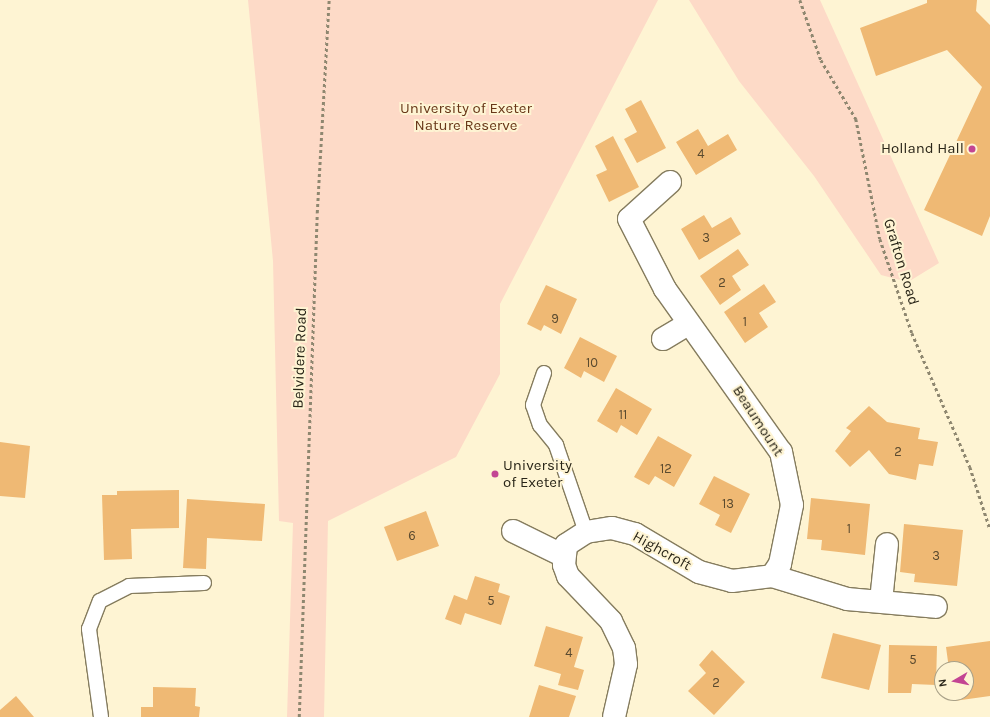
<!DOCTYPE html>
<html>
<head>
<meta charset="utf-8">
<style>
	body { margin:0 }
	#map { position:relative; width:990px; height:717px; overflow:hidden; background:#fef4d3; font-family:Karla,sans-serif }
	div>[style] { position:absolute }
	[style*='--x'] { left:calc(var(--x)*1px); top:calc(var(--y)*1px); width:calc(var(--w)*1px); rotate:calc(var(--a)*1deg) }
	.green>* { inset:0; background:#fddac7 }
	.building>* { inset:0; background:#efb974 }
	.path>* { height:2.5px; margin-top:-1.25px; transform-origin:0; background:repeating-linear-gradient(90deg,#8e8770 0 3px,transparent 0 6px) }
	.roads { filter:drop-shadow(1px 0 #857c5e) drop-shadow(-1px 0 #857c5e) drop-shadow(0 1px #857c5e) drop-shadow(0 -1px #857c5e) }
	.lane>* { height:14px; margin:-7px; padding:0 7px; transform-origin:7px; border-radius:7px; background:#fff }
	.street>* { height:22px; margin:-11px; padding:0 11px; transform-origin:11px; border-radius:11px; background:#fff }
	.dots>* { width:11px; height:11px; translate:-50% -50%; box-sizing:border-box; border:2px solid #fef4d3; border-radius:50% }
	span { translate:-50% -50%; white-space:nowrap; text-align:center; line-height:1.15; -webkit-text-stroke:4px #fef4d3; paint-order:stroke }
	.number-label { font-size:13px; color:#5a4a2f }
	.number-label span { -webkit-text-stroke-width:0 }
	.park-label { font-size:15px; color:#683718 }
	.poi-label { font-size:15px; color:#292518 }
	.right { translate:-100% -50%; text-align:right }
	.left { translate:0 -50%; text-align:left }
	.street-label { font-size:15px; color:#292518 }
	.north { position:absolute; left:934px; top:661px; width:40px; height:40px; box-sizing:border-box; background:#fef4d3; border:1px solid #a9a188; border-radius:50%; rotate:261deg; font-size:11px; font-weight:700; line-height:16px; text-align:center; color:#292518 }
	.north::after { content:''; display:block; margin:auto; width:14px; height:18px; background:#c34593; clip-path:polygon(50% 0,100% 100%,50% 72%,0 100%) }
</style>
</head>
<body>
<div id="map">
	<div class="green">
		<i style="clip-path:polygon(248px 0,658px 0,500px 304px,500px 374px,456px 457px,328px 521px,324px 717px,287px 717px,293px 523px,279px 521px,273px 261px)"></i>
		<i style="clip-path:polygon(689px 0,820px 0,939px 263px,908px 282px,881px 275px,814px 176px,739px 81px)"></i>
	</div>
	<div class="building">
		<i style="clip-path:polygon(927px 0,977px 0,976px 11px,990px 25px,990px 216px,982px 236px,924px 210px,982px 87px,947px 50px,876px 76px,860px 28px,927px 3px)"></i>
		<i style="clip-path:polygon(641px 100px,666px 148px,637px 163px,624px 139px,637px 132px,625px 109px)"></i>
		<i style="clip-path:polygon(698px 129px,708px 146px,728px 134px,737px 150px,696px 175px,676px 142px)"></i>
		<i style="clip-path:polygon(613px 136px,639px 187px,609px 202px,596px 175px,607px 170px,595px 146px)"></i>
		<i style="clip-path:polygon(704px 215px,712px 228px,731px 217px,741px 234px,699px 260px,681px 229px)"></i>
		<i style="clip-path:polygon(738px 249px,749px 265px,732px 276px,741px 290px,720px 305px,700px 276px)"></i>
		<i style="clip-path:polygon(764px 284px,776px 302px,759px 313px,768px 327px,745px 343px,724px 312px)"></i>
		<i style="clip-path:polygon(546px 285px,577px 299px,561px 334px,544px 325px,541px 331px,527px 324px)"></i>
		<i style="clip-path:polygon(580px 337px,617px 356px,604px 382px,584px 371px,581px 378px,564px 368px)"></i>
		<i style="clip-path:polygon(616px 388px,652px 409px,637px 435px,621px 425px,617px 433px,597px 421px)"></i>
		<i style="clip-path:polygon(869px 406px,887px 422px,920px 428px,918px 439px,938px 442px,933px 466px,919px 464px,916px 480px,889px 474px,869px 450px,850px 467px,835px 451px,851px 431px,846px 428px)"></i>
		<i style="clip-path:polygon(658px 436px,692px 455px,674px 487px,655px 476px,649px 485px,634px 477px)"></i>
		<i style="clip-path:polygon(0 442px,30px 446px,25px 498px,0 496px)"></i>
		<i style="clip-path:polygon(714px 476px,750px 494px,731px 533px,715px 525px,720px 515px,699px 504px)"></i>
		<i style="clip-path:polygon(179px 490px,179px 528px,131px 529px,132px 559px,104px 560px,102px 495px,117px 495px,117px 491px)"></i>
		<i style="clip-path:polygon(811px 498px,870px 504px,865px 555px,821px 550px,822px 540px,807px 539px)"></i>
		<i style="clip-path:polygon(187px 499px,265px 504px,262px 541px,207px 538px,206px 569px,183px 568px)"></i>
		<i style="clip-path:polygon(426px 511px,439px 546px,397px 561px,384px 527px)"></i>
		<i style="clip-path:polygon(904px 524px,963px 530px,957px 586px,914px 582px,915px 574px,900px 572px)"></i>
		<i style="clip-path:polygon(475px 576px,500px 584px,498px 592px,510px 596px,501px 625px,465px 613px,461px 625px,445px 619px,454px 595px,467px 600px)"></i>
		<i style="clip-path:polygon(546px 626px,583px 637px,574px 667px,584px 670px,578px 690px,558px 685px,561px 674px,534px 666px)"></i>
		<i style="clip-path:polygon(833px 633px,881px 645px,869px 690px,821px 678px)"></i>
		<i style="clip-path:polygon(990px 641px,990px 696px,954px 701px,953px 693px,966px 693px,966px 669px,949px 669px,946px 647px)"></i>
		<i style="clip-path:polygon(889px 645px,937px 646px,936px 685px,912px 684px,911px 693px,888px 693px)"></i>
		<i style="clip-path:polygon(712px 650px,745px 682px,714px 715px,688px 691px,706px 673px,699px 665px)"></i>
		<i style="clip-path:polygon(539px 685px,576px 696px,569px 717px,529px 717px)"></i>
		<i style="clip-path:polygon(153px 687px,196px 688px,195px 706px,200px 707px,199px 717px,141px 717px,141px 707px,153px 707px)"></i>
		<i style="clip-path:polygon(16px 696px,34px 717px,0 717px,0 710px)"></i>
	</div>
	<div class="path">
		<i style="--x:800;--y:0;--w:64;--a:70.7"></i>
		<i style="--x:821;--y:60;--w:69;--a:59.3"></i>
		<i style="--x:856;--y:119;--w:122;--a:78.7"></i>
		<i style="--x:880;--y:239;--w:99;--a:71.2"></i>
		<i style="--x:912;--y:333;--w:146;--a:66.6"></i>
		<i style="--x:970;--y:467;--w:65;--a:72.1"></i>
		<i style="--x:299;--y:717;--w:504;--a:-87.95"></i>
		<i style="--x:317;--y:213;--w:213;--a:-86.8"></i>
	</div>
	<div class="roads">
		<div class="lane">
			<i style="--x:544;--y:373;--w:34;--a:109"></i>
			<i style="--x:533;--y:405;--w:21;--a:71"></i>
			<i style="--x:540;--y:425;--w:26;--a:51"></i>
			<i style="--x:556;--y:445;--w:92;--a:71"></i>
			<i style="--x:101;--y:717;--w:89;--a:-97.8"></i>
			<i style="--x:89;--y:629;--w:30;--a:-69"></i>
			<i style="--x:100;--y:601;--w:33;--a:-27"></i>
			<i style="--x:129;--y:586;--w:75;--a:-2.3"></i>
		</div>
		<div class="street">
			<i style="--x:670;--y:182;--w:55;--a:137.9"></i>
			<i style="--x:629;--y:219;--w:79;--a:62.8"></i>
			<i style="--x:665;--y:289;--w:200;--a:54.6"></i>
			<i style="--x:781;--y:452;--w:54;--a:78.3"></i>
			<i style="--x:792;--y:505;--w:60;--a:101.5"></i>
			<i style="--x:780;--y:564;--w:14;--a:124"></i>
			<i style="--x:663;--y:339;--w:29;--a:-31"></i>
			<i style="--x:513;--y:531;--w:57;--a:26.1"></i>
			<i style="--x:772;--y:576;--w:78;--a:17"></i>
			<i style="--x:847;--y:599;--w:89;--a:5.1"></i>
			<i style="--x:881;--y:601;--w:57;--a:-84"></i>
			<i style="--x:614;--y:717;--w:54;--a:-77.2"></i>
			<i style="--x:626;--y:664;--w:16;--a:-97"></i>
			<i style="--x:624;--y:648;--w:30;--a:-116"></i>
			<i style="--x:611;--y:621;--w:62;--a:-133.7"></i>
			<i style="--x:568;--y:576;--w:12;--a:-110"></i>
			<i style="--x:564;--y:565;--w:20;--a:-84"></i>
			<i style="--x:566;--y:545;--w:24;--a:-33"></i>
			<i style="--x:586;--y:532;--w:26;--a:-9"></i>
			<i style="--x:612;--y:528;--w:24;--a:15"></i>
			<i style="--x:635;--y:534;--w:74;--a:30.7"></i>
			<i style="--x:699;--y:572;--w:34;--a:15"></i>
			<i style="--x:732;--y:581;--w:40;--a:-7.1"></i>
		</div>
	</div>
	<div class="dots">
		<i style="left:972px;top:149px;background:#c34593"></i>
		<i style="left:495px;top:474px;background:#c34593"></i>
	</div>
	<div class="number-label">
		<span style="left:701px;top:154px">4</span>
		<span style="left:706px;top:238px">3</span>
		<span style="left:722px;top:283px">2</span>
		<span style="left:555px;top:319px">9</span>
		<span style="left:745px;top:322px">1</span>
		<span style="left:592px;top:363px">10</span>
		<span style="left:623px;top:415px">11</span>
		<span style="left:898px;top:452px">2</span>
		<span style="left:666px;top:469px">12</span>
		<span style="left:728px;top:504px">13</span>
		<span style="left:849px;top:529px">1</span>
		<span style="left:412px;top:536px">6</span>
		<span style="left:936px;top:556px">3</span>
		<span style="left:491px;top:601px">5</span>
		<span style="left:569px;top:653px">4</span>
		<span style="left:913px;top:660px">5</span>
		<span style="left:716px;top:683px">2</span>
	</div>
	<div class="park-label">
		<span style="left:466px;top:117px">University of Exeter<br>Nature Reserve</span>
	</div>
	<div class="poi-label">
		<span class="right" style="left:964px;top:149px">Holland Hall</span>
		<span class="left" style="left:503px;top:474px">University<br>of Exeter</span>
	</div>
	<div class="street-label">
		<span style="left:901px;top:262px;rotate:73deg">Grafton Road</span>
		<span style="left:300px;top:358px;rotate:-88deg">Belvidere Road</span>
		<span style="left:758px;top:421px;rotate:57deg">Beaumount</span>
		<span style="left:662px;top:551px;rotate:29deg">Highcroft</span>
	</div>
	<div class="north">N</div>
</div>
</body>
</html>
